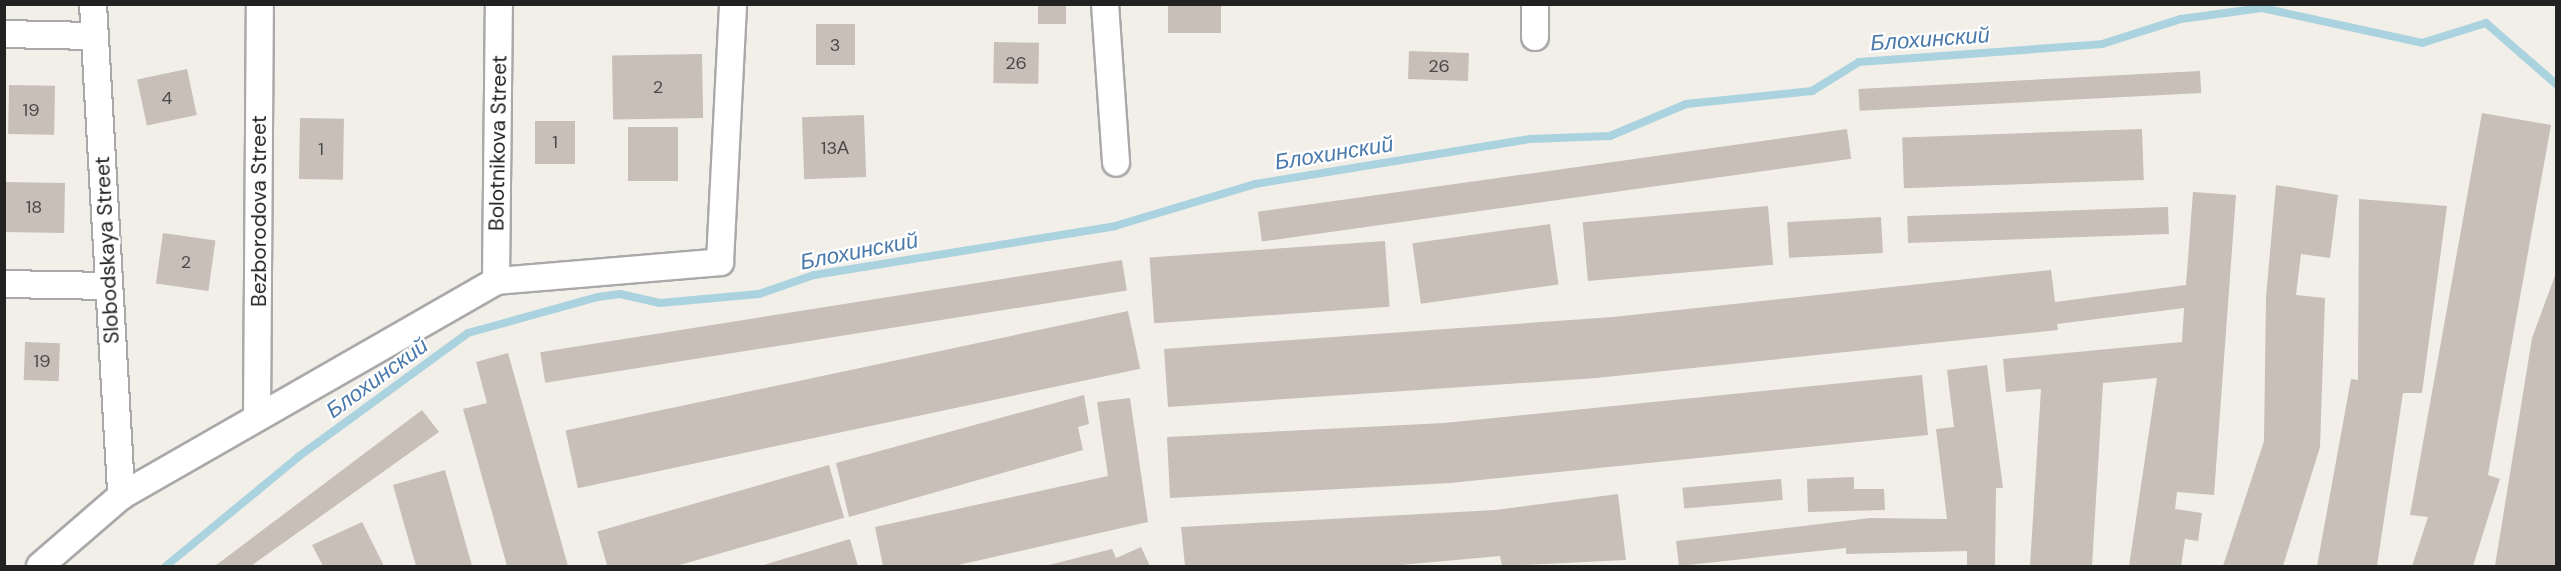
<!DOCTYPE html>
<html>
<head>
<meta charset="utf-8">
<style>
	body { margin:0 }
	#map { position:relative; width:2561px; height:571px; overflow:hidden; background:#f2efe9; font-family:"DM Sans",sans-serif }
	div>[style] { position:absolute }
	.stream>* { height:8px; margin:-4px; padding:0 4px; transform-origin:4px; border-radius:4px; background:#aad3df }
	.building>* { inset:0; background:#c7bfb8; transform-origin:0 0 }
	.roads { filter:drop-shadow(2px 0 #a9a9a9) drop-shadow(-2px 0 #a9a9a9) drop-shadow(0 2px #a9a9a9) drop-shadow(0 -2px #a9a9a9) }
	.minor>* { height:26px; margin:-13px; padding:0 13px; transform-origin:13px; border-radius:13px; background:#fff }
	span { translate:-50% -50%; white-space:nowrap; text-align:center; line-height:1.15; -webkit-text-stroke:4.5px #fff; paint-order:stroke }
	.number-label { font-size:18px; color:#4b4948 }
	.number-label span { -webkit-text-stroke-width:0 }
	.street-label { font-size:21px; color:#222 }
	.water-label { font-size:22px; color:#4a7aab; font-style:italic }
	.frame { position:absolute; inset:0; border:6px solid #222; pointer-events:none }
</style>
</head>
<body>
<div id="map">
	<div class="stream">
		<div style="left:166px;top:566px;width:171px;rotate:-39.5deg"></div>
		<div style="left:298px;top:457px;width:210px;rotate:-36.1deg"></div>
		<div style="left:468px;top:333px;width:135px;rotate:-15.5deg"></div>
		<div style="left:598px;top:297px;width:22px;rotate:-8deg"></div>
		<div style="left:620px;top:294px;width:41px;rotate:12.7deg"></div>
		<div style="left:660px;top:303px;width:99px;rotate:-5.2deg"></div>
		<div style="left:759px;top:294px;width:58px;rotate:-19.1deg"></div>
		<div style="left:814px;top:275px;width:305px;rotate:-9.2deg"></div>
		<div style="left:1115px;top:226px;width:146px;rotate:-16.7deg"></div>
		<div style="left:1255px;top:184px;width:279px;rotate:-9.3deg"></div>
		<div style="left:1530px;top:139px;width:80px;rotate:-2.1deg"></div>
		<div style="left:1610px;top:136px;width:82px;rotate:-22.8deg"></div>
		<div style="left:1686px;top:104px;width:127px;rotate:-5.9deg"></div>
		<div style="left:1812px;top:91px;width:55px;rotate:-31.7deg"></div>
		<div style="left:1859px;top:62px;width:244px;rotate:-4.2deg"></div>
		<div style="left:2102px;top:44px;width:83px;rotate:-17.6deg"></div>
		<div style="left:2181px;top:19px;width:82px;rotate:-7.7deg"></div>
		<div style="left:2262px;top:8px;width:164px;rotate:12.3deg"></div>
		<div style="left:2422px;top:43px;width:67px;rotate:-17.4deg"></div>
		<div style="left:2486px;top:23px;width:93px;rotate:41.1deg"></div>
	</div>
	<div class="building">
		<div style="left:1038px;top:4px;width:28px;height:20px"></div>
		<div style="left:1168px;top:4px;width:53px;height:29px"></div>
		<div style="left:816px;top:24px;width:39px;height:41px"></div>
		<div style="left:994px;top:42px;width:45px;height:41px;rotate:1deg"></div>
		<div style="left:1409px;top:51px;width:60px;height:28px;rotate:2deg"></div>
		<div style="left:702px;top:54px;width:64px;height:90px;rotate:89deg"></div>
		<div style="left:187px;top:69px;width:47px;height:51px;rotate:78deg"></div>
		<div style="left:2200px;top:71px;width:22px;height:342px;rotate:87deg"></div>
		<div style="left:9px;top:85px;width:46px;height:49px;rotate:1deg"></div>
		<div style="clip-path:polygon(2482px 113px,2551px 125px,2488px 475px,2500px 479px,2473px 566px,2412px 566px,2428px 517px,2410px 515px)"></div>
		<div style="left:864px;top:115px;width:62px;height:62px;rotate:88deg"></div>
		<div style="left:300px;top:118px;width:44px;height:61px;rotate:1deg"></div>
		<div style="left:535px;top:121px;width:40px;height:43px"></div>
		<div style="left:628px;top:127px;width:50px;height:54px"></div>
		<div style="left:1847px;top:129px;width:30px;height:595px;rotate:82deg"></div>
		<div style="left:2142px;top:129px;width:51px;height:240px;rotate:88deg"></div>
		<div style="left:4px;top:182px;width:61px;height:50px;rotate:1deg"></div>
		<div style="clip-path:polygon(2276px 185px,2338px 195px,2330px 258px,2301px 254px,2296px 295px,2325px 298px,2320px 447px,2283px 566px,2223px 566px,2264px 441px,2266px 297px)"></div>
		<div style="clip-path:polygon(2193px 192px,2236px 195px,2214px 495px,2177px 492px,2175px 509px,2202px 513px,2198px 541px,2185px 539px,2181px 566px,2129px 566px,2157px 378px,2103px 383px,2092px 566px,2030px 566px,2041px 389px,2006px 392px,2003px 359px,2182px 342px,2184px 308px,2057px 324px,2058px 330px,1596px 378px,1168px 407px,1164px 349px,1613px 317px,2051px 270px,2055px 302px,2186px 285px)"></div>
		<div style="clip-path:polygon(2359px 199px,2447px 206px,2422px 393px,2403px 393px,2377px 566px,2317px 566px,2351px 379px,2358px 380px)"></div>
		<div style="left:1768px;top:206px;width:59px;height:186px;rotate:85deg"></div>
		<div style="left:2168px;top:207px;width:27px;height:261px;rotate:88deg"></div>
		<div style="left:1881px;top:217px;width:36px;height:94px;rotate:87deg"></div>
		<div style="left:1550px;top:224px;width:61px;height:139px;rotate:82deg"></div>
		<div style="left:163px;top:233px;width:53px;height:51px;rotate:8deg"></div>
		<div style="left:1385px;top:241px;width:66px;height:236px;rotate:86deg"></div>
		<div style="left:1122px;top:260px;width:31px;height:589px;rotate:81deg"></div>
		<div style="clip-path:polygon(2556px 273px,2556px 566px,2495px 566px,2532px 338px)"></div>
		<div style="left:1128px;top:311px;width:59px;height:575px;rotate:78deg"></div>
		<div style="left:25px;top:342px;width:35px;height:38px;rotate:2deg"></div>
		<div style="clip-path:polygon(508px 353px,568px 566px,507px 566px,463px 409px,487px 403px,476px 362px)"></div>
		<div style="clip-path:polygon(1987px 365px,2003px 488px,1996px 488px,1995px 566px,1967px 566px,1967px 551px,1846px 554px,1846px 548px,1679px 566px,1676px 541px,1870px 518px,1947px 519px,1936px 429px,1954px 427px,1947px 370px)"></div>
		<div style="clip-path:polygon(1922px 375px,1928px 435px,1450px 483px,1170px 498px,1167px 437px,1444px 423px)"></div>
		<div style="clip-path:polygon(1084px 395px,1089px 424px,1078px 427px,1083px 450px,849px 517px,836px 463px)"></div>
		<div style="clip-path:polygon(1130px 398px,1148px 522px,954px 566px,883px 566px,875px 527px,1108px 476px,1097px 402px)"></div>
		<div style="clip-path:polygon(422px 410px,439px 432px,251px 566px,215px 566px)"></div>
		<div style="left:829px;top:465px;width:55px;height:241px;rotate:74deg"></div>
		<div style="clip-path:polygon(445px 470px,472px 566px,416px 566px,393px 485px)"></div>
		<div style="clip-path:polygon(1854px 477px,1854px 489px,1884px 489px,1885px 510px,1808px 512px,1807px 479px)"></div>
		<div style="left:1781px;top:479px;width:21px;height:99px;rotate:85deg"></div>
		<div style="clip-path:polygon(1618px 494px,1626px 560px,1502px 566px,1500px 556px,1390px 566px,1185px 566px,1181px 527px,1495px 510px)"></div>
		<div style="clip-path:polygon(362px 522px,384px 566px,323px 566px,312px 545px)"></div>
		<div style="clip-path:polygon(850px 539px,858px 566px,760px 566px)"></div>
		<div style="clip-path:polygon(1141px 547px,1150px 566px,1045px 566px,1112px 549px,1116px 558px)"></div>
	</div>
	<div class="roads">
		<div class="minor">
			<div style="left:93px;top:4px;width:493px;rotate:86.7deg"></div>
			<div style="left:1105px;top:4px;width:159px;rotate:86deg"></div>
			<div style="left:1535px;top:4px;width:33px;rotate:90deg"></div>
			<div style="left:4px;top:34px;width:91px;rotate:1.3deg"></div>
			<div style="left:496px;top:281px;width:277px;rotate:-89.4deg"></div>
			<div style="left:4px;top:284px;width:105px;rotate:1.1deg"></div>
			<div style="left:257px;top:417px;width:413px;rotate:-89.6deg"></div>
			<div style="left:40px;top:566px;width:107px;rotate:-40.8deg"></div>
			<div style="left:121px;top:496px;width:432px;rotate:-29.8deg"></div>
			<div style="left:496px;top:281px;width:225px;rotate:-4.8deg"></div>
			<div style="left:720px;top:262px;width:258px;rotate:-87.1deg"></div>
		</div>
	</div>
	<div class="number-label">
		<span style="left:835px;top:45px">3</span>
		<span style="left:1016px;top:63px">26</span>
		<span style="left:1439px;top:66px">26</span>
		<span style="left:658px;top:87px">2</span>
		<span style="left:167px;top:98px">4</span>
		<span style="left:31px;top:110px">19</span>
		<span style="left:555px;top:142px">1</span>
		<span style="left:835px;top:148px">13А</span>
		<span style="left:321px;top:149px">1</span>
		<span style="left:34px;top:207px">18</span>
		<span style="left:186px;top:262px">2</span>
		<span style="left:42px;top:361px">19</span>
	</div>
	<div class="street-label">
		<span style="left:498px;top:143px;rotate:-89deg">Bolotnikova Street</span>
		<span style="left:259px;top:211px;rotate:-90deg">Bezborodova Street</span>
		<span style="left:107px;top:250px;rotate:-93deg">Slobodskaya Street</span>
	</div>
	<div class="water-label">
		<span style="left:1930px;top:39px;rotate:-4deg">Блохинский</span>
		<span style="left:1334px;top:153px;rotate:-9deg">Блохинский</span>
		<span style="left:859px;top:251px;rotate:-11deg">Блохинский</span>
		<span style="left:377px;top:378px;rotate:-36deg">Блохинский</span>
	</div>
	<div class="frame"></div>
</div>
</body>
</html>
